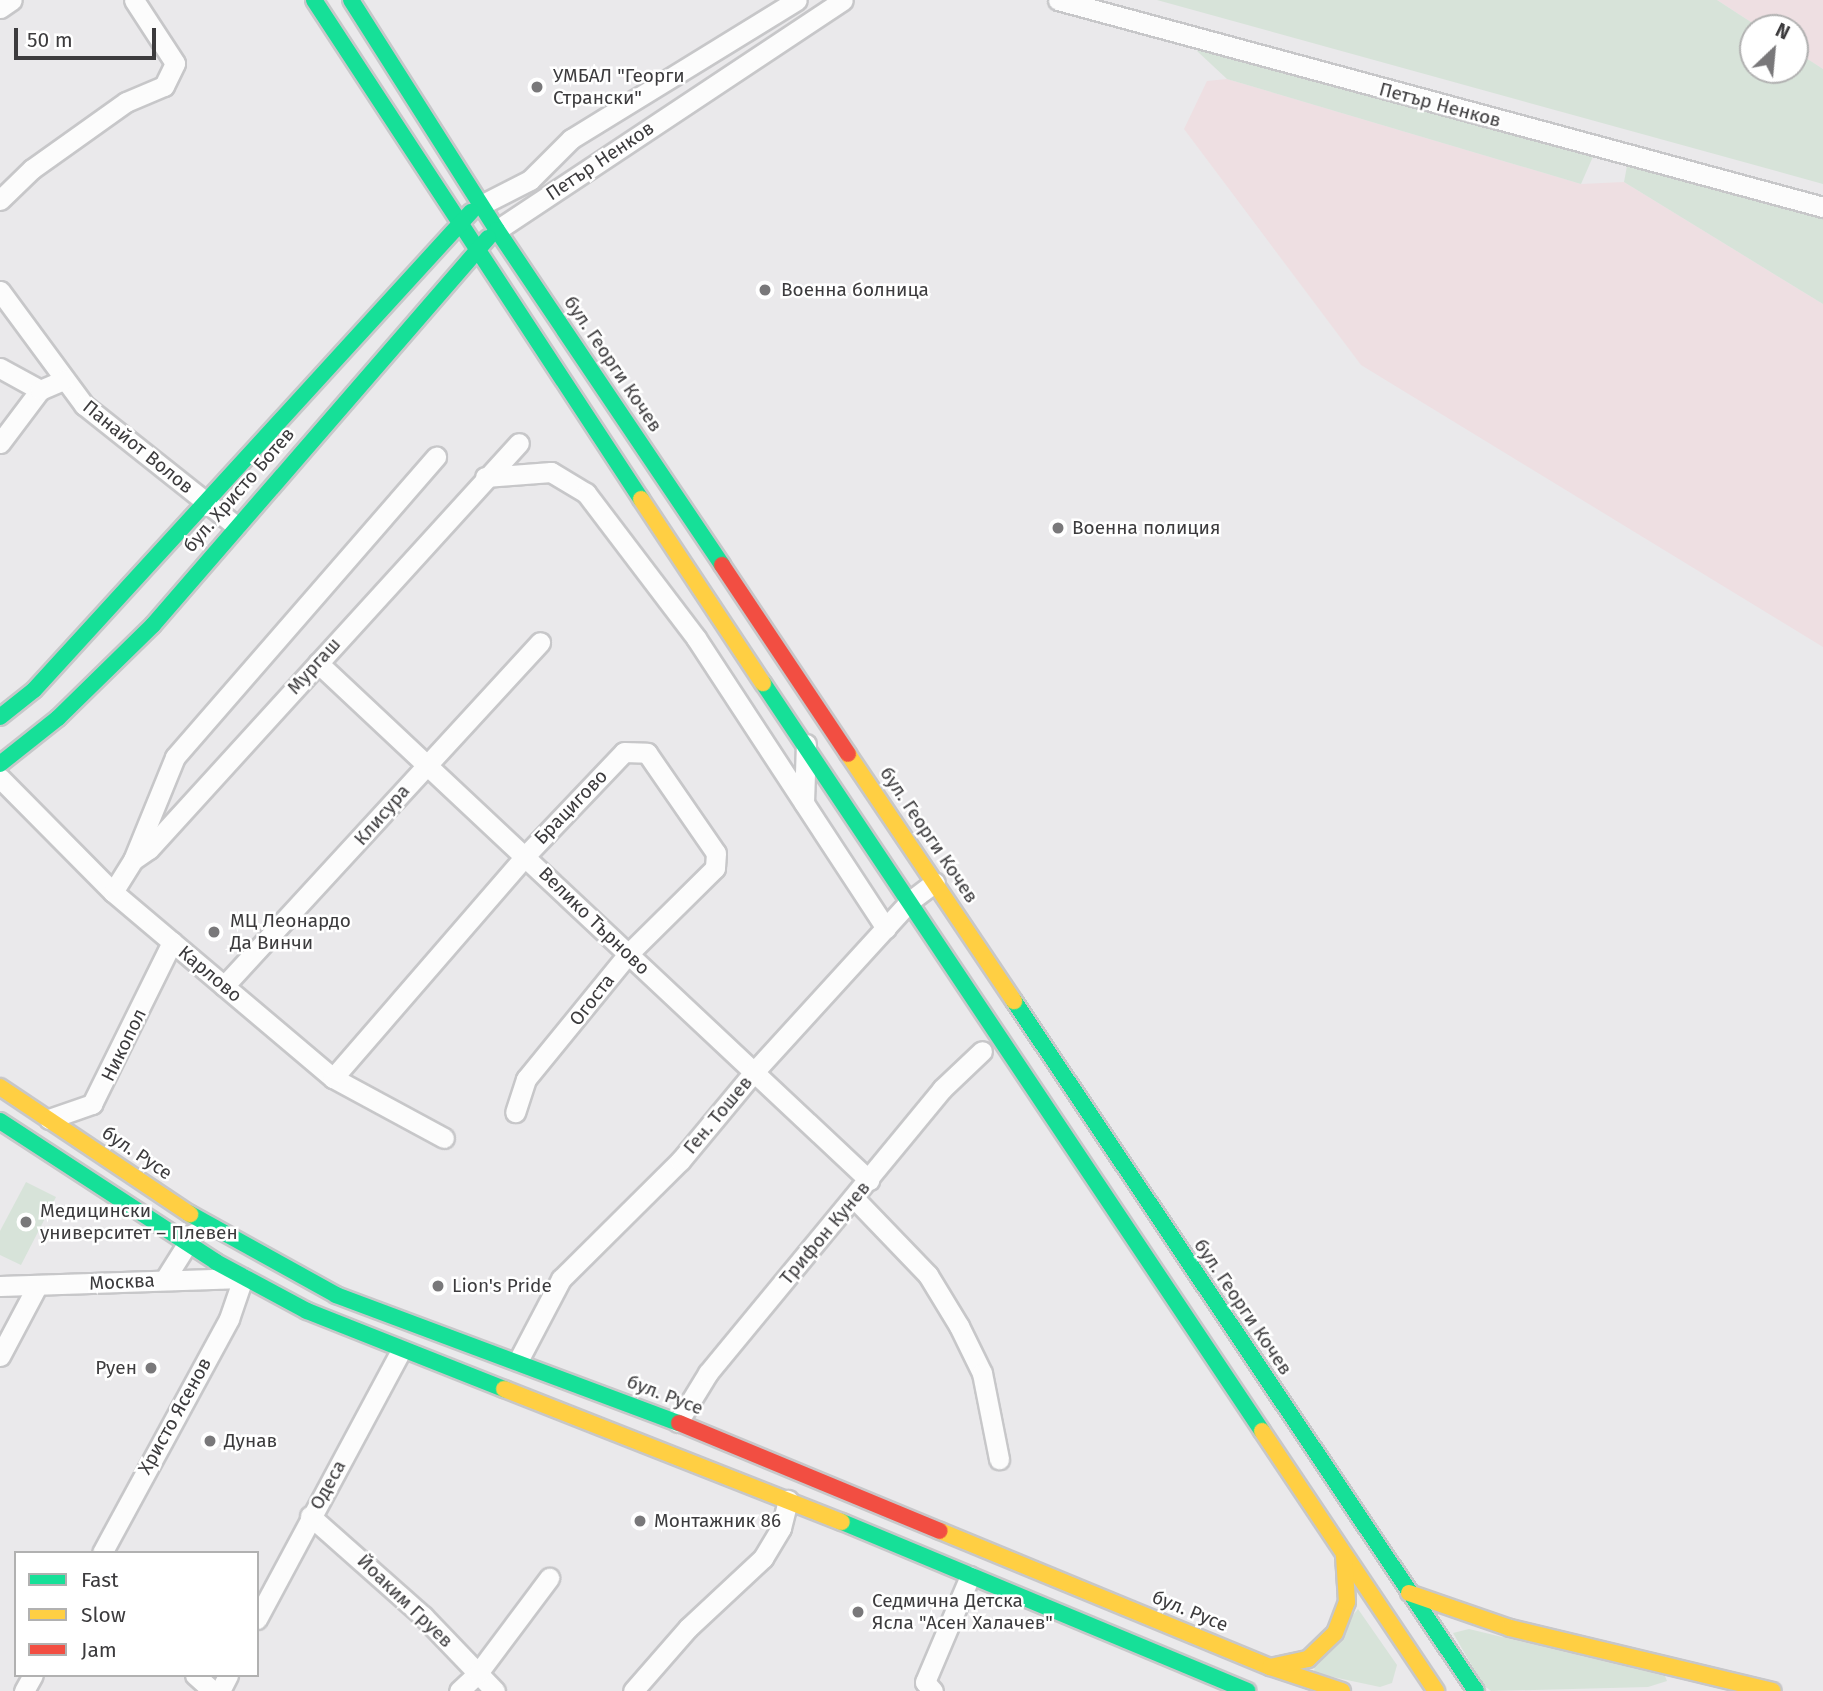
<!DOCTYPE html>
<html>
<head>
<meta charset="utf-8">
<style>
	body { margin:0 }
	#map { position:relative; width:1823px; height:1691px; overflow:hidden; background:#eae9eb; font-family:"Fira Sans",sans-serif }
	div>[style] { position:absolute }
	.industrial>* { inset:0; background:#eedfe2 }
	.green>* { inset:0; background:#d7e3d9 }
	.roads { filter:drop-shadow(2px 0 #c7c7c9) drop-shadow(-2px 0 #c7c7c9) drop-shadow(0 2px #c7c7c9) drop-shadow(0 -2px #c7c7c9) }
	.street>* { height:19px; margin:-9.5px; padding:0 9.5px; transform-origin:9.5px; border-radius:9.5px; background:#fcfcfc }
	.fast>* { height:16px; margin:-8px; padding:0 8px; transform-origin:8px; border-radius:8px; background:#16e098 }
	.slow>* { height:16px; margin:-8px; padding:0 8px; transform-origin:8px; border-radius:8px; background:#ffcf43 }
	.jam>* { height:16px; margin:-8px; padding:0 8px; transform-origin:8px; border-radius:8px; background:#f24e42 }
	.dots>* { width:19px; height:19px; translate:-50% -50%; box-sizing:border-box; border:4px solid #fff; border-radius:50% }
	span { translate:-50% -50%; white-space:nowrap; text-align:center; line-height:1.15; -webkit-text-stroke:5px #fff; paint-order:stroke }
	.poi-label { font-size:19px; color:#3c3b3d }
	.left { translate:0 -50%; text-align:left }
	.right { translate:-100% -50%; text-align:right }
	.street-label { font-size:19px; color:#3c3b3d }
	.legend { position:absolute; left:14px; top:1551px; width:245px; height:126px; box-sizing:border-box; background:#fff; border:2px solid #b1b1b1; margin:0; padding:9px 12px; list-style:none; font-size:21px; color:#3c3b3d }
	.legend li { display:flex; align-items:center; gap:14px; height:35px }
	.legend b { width:35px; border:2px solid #b1b1b1 }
	.north { position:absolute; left:1739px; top:14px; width:70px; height:70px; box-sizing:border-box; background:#fff; border:2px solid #b1b1b1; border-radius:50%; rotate:26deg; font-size:19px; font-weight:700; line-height:28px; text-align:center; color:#3c3b3d }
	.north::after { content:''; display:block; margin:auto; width:24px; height:32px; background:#79787a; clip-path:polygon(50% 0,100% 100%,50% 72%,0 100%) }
	.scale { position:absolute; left:14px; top:28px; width:142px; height:32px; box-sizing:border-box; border:4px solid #3c3b3d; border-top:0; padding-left:9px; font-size:21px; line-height:24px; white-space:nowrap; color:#3c3b3d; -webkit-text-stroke:5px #fff; paint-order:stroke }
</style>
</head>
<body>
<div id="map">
	<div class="industrial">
		<div style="clip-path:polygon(1717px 0,1823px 0,1823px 69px,1795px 51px,1795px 28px,1760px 28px)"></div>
		<div style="clip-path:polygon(1227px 79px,1581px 184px,1624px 182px,1823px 304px,1823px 647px,1361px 365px,1184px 129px,1207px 81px)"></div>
	</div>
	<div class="green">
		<div style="clip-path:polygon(1157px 0,1717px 0,1760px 28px,1753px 28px,1753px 70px,1795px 70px,1795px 51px,1823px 69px,1823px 184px)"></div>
		<div style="clip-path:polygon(1204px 38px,1595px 152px,1581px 184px,1227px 79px,1197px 51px)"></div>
		<div style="clip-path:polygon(1630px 150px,1823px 202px,1823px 304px,1624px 182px)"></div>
		<div style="clip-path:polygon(26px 1182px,56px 1197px,21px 1265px,0 1255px,0 1231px)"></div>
		<div style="clip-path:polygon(1358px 1609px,1397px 1665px,1392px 1683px,1380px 1687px,1314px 1673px,1315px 1662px)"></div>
		<div style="clip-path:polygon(1469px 1629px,1665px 1676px,1667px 1681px,1648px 1687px,1491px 1691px,1483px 1685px,1453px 1633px)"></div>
	</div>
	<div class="roads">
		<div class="street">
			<div style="left:1058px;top:0;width:793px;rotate:15.14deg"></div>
			<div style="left:0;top:8px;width:14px;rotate:-34deg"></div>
			<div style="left:0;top:200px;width:45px;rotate:-44.1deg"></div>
			<div style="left:32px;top:169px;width:115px;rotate:-35.5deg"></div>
			<div style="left:126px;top:102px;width:41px;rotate:-22.8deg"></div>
			<div style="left:164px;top:86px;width:25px;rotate:-64deg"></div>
			<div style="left:175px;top:63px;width:75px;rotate:-123.1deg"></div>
			<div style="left:481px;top:205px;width:55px;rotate:-27deg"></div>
			<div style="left:530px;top:180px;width:58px;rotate:-45deg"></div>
			<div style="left:571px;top:139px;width:265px;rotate:-31.6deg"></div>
			<div style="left:497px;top:230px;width:415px;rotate:-33.6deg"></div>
			<div style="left:0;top:291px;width:142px;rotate:53.6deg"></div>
			<div style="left:84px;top:405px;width:194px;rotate:38.5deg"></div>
			<div style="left:0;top:368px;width:46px;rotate:28.8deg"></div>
			<div style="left:0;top:443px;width:66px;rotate:-53deg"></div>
			<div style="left:40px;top:390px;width:26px;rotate:-23deg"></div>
			<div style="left:485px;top:477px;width:66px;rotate:-4.3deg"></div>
			<div style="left:551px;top:472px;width:41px;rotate:31deg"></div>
			<div style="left:586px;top:493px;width:182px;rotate:52.8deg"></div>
			<div style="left:696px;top:638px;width:347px;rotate:56.8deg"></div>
			<div style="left:318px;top:663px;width:756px;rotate:43.18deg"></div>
			<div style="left:0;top:778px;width:161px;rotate:45.3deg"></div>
			<div style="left:113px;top:892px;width:288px;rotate:40.2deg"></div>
			<div style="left:333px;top:1078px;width:126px;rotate:28.4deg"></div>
			<div style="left:804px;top:803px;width:59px;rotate:-88.1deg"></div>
			<div style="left:133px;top:860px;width:111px;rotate:-67.8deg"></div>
			<div style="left:175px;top:757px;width:398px;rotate:-49deg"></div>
			<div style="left:113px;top:892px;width:38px;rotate:-58deg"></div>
			<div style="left:133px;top:860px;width:19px;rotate:-35deg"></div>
			<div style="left:149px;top:849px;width:549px;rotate:-47.66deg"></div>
			<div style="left:224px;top:986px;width:467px;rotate:-47.4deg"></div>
			<div style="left:333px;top:1078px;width:295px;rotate:-49.1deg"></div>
			<div style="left:526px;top:855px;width:142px;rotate:-46.4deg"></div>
			<div style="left:624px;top:752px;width:23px;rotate:2deg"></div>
			<div style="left:647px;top:753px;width:121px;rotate:55.4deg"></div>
			<div style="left:716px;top:853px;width:15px;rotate:94deg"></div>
			<div style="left:715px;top:868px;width:122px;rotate:135.3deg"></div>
			<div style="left:628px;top:954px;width:161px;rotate:129.2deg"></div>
			<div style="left:526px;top:1079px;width:35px;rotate:108deg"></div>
			<div style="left:49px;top:1119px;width:46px;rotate:-19.2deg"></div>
			<div style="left:92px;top:1104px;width:181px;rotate:-63.7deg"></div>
			<div style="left:854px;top:1198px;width:107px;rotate:46.1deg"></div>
			<div style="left:928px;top:1275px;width:60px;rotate:58.7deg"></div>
			<div style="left:959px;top:1326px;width:52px;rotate:63.9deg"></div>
			<div style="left:982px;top:1373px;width:88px;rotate:78.8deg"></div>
			<div style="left:165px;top:1279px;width:54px;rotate:-57.8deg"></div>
			<div style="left:0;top:1286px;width:243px;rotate:-1.9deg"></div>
			<div style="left:243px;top:1278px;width:43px;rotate:108.9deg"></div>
			<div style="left:229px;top:1319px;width:266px;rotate:118.5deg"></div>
			<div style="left:0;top:1356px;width:79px;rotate:-62.1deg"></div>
			<div style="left:518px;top:1361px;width:93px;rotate:-62.3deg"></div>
			<div style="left:561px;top:1279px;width:168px;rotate:-44.8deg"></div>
			<div style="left:680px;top:1161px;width:114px;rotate:-50.3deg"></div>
			<div style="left:753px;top:1073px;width:233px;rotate:-47.6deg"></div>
			<div style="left:910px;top:901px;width:31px;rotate:-37deg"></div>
			<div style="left:678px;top:1422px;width:57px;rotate:-58.5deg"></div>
			<div style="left:708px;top:1373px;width:368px;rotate:-50.5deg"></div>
			<div style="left:942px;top:1089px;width:55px;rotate:-43.5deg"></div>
			<div style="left:310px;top:1516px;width:151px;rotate:41.5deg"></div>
			<div style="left:423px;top:1616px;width:104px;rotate:46.2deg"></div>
			<div style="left:257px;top:1619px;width:304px;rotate:-61.8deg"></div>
			<div style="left:195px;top:1675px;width:24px;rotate:42deg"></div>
			<div style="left:24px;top:1691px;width:18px;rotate:-61deg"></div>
			<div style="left:220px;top:1691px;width:18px;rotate:-63deg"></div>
			<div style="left:459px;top:1691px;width:26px;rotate:-43deg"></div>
			<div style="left:478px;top:1673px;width:119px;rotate:-53.2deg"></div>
			<div style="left:633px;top:1691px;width:84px;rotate:-48.9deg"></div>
			<div style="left:688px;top:1628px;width:103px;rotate:-43deg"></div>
			<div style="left:763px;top:1558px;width:35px;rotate:-59deg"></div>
			<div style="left:781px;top:1528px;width:29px;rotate:-76deg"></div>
			<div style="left:933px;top:1691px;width:12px;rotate:-132deg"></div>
			<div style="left:925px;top:1682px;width:115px;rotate:-67deg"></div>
		</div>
		<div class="fast">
			<div style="left:314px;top:0;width:597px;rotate:56.76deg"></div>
			<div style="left:351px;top:0;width:272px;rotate:57.6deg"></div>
			<div style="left:497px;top:230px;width:404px;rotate:56.1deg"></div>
			<div style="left:763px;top:683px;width:899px;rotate:56.29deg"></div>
			<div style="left:0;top:717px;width:43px;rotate:-38.5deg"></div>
			<div style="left:34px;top:690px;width:648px;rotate:-47.57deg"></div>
			<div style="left:0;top:764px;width:74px;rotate:-38.4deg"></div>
			<div style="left:58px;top:718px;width:133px;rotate:-44.4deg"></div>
			<div style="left:153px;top:625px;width:512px;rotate:-49.12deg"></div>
			<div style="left:1014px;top:1001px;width:830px;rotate:56.2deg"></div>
			<div style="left:0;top:1121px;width:258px;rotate:33.1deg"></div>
			<div style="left:216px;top:1262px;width:103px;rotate:28.3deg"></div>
			<div style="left:307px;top:1311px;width:212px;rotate:21.6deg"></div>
			<div style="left:190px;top:1214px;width:167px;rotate:29deg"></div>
			<div style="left:336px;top:1295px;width:366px;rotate:20.5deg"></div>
			<div style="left:842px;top:1522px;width:439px;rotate:22.6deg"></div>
		</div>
		<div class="slow">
			<div style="left:641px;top:499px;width:221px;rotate:56.5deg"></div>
			<div style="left:848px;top:754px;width:298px;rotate:56.1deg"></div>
			<div style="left:0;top:1087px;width:229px;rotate:33.8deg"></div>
			<div style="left:504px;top:1389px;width:363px;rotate:21.5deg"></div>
			<div style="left:1262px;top:1431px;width:313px;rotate:56.2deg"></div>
			<div style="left:940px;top:1531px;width:357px;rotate:22.4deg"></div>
			<div style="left:1270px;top:1667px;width:76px;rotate:18.4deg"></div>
			<div style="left:1409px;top:1593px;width:107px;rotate:19.1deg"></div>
			<div style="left:1510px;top:1628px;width:270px;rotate:13.5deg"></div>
			<div style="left:1270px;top:1667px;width:39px;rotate:-12deg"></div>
			<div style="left:1308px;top:1659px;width:37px;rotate:-44deg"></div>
			<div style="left:1335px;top:1633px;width:33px;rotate:-69deg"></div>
			<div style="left:1347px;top:1602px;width:46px;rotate:-93.7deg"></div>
		</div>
		<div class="jam">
			<div style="left:722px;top:565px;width:227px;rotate:56.3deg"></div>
			<div style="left:679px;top:1423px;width:282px;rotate:22.5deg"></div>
		</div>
	</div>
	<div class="dots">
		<div style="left:537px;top:87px;background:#79787a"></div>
		<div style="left:765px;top:290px;background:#79787a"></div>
		<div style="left:1058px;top:528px;background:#79787a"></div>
		<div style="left:214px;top:932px;background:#79787a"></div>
		<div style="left:26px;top:1222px;background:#79787a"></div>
		<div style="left:438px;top:1286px;background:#79787a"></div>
		<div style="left:151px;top:1368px;background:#79787a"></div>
		<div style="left:210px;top:1441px;background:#79787a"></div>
		<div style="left:640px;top:1521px;background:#79787a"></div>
		<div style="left:858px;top:1612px;background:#79787a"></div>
	</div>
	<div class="poi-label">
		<span class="left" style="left:553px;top:87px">УМБАЛ "Георги<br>Странски"</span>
		<span class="left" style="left:781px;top:290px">Военна болница</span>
		<span class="left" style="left:1072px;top:528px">Военна полиция</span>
		<span class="left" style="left:230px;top:932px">МЦ Леонардо<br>Да Винчи</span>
		<span class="left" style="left:40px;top:1222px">Медицински<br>университет – Плевен</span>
		<span class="left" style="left:452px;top:1286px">Lion's Pride</span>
		<span class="right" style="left:137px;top:1368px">Руен</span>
		<span class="left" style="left:224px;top:1441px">Дунав</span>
		<span class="left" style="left:654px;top:1521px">Монтажник 86</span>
		<span class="left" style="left:872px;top:1612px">Седмична Детска<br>Ясла "Асен Халачев"</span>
	</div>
	<div class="street-label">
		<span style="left:1440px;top:105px;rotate:15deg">Петър Ненков</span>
		<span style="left:600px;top:161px;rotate:-34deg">Петър Ненков</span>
		<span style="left:613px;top:364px;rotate:56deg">бул. Георги Кочев</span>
		<span style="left:138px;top:447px;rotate:39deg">Панайот Волов</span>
		<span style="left:239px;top:490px;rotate:-49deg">бул. Христо Ботев</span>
		<span style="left:314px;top:666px;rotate:-48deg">Мургаш</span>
		<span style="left:571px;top:807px;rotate:-46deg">Брацигово</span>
		<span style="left:382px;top:815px;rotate:-49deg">Клисура</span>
		<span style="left:929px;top:835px;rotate:56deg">бул. Георги Кочев</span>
		<span style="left:594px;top:921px;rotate:44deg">Велико Търново</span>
		<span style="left:210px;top:974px;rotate:40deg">Карлово</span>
		<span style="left:592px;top:1000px;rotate:-52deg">Огоста</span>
		<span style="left:124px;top:1045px;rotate:-64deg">Никопол</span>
		<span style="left:718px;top:1115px;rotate:-50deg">Ген. Тошев</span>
		<span style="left:137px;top:1153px;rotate:34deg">бул. Русе</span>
		<span style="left:825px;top:1233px;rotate:-50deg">Трифон Кунев</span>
		<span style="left:122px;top:1282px;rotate:-3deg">Москва</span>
		<span style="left:1243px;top:1307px;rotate:56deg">бул. Георги Кочев</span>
		<span style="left:665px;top:1395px;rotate:21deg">бул. Русе</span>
		<span style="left:175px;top:1416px;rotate:-61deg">Христо Ясенов</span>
		<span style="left:328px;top:1485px;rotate:-61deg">Одеса</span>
		<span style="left:405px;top:1601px;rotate:44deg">Йоаким Груев</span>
		<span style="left:1190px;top:1611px;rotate:22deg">бул. Русе</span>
	</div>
	<ul class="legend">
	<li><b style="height:9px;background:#16e098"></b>Fast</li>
	<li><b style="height:9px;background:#ffcf43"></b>Slow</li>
	<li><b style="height:9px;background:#f24e42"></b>Jam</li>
	</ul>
	<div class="north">N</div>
	<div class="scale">50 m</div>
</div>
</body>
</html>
